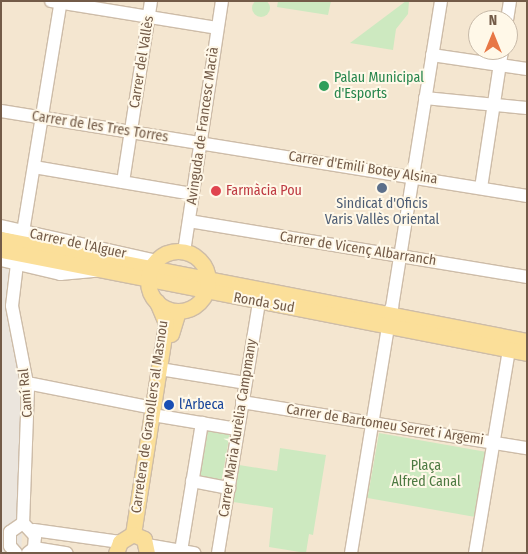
<!DOCTYPE html>
<html>
<head>
<meta charset="utf-8">
<style>
	body { margin:0 }
	#map { position:relative; width:528px; height:554px; overflow:hidden; background:#fcf4e1; font-family:"Fira Sans Condensed",sans-serif }
	div>[style] { position:absolute }
	.residential>* { inset:0; background:#f4e6d0 }
	.industrial>* { inset:0; background:#ebe5dd }
	.green>* { inset:0; background:#cde9c0; transform-origin:0 0 }
	.round { border-radius:50% }
	.roads { filter:drop-shadow(1px 0 #cdbca8) drop-shadow(-1px 0 #cdbca8) drop-shadow(0 1px #cdbca8) drop-shadow(0 -1px #cdbca8) }
	.minor>* { height:12px; margin:-6px; padding:0 6px; transform-origin:6px; border-radius:6px; background:#fff }
	.major>* { height:15px; margin:-7.5px; padding:0 7.5px; transform-origin:7.5px; border-radius:7.5px; background:#fbdf99 }
	.major>.ring { margin:-7.5px; padding:0; box-sizing:content-box; background:none; border:15px solid #fbdf99; border-radius:50% }
	.dots>* { width:14px; height:14px; translate:-50% -50%; box-sizing:border-box; border:2px solid #fff8e8; border-radius:50% }
	span { translate:-50% -50%; white-space:nowrap; text-align:center; line-height:1.15; -webkit-text-stroke:4px #fff8e8; paint-order:stroke }
	.street-label { font-size:14px; color:#735b48 }
	.leisure-label { font-size:14px; color:#27864d }
	.left { translate:0 -50%; text-align:left }
	.health-label { font-size:14px; color:#be3a42 }
	.service-label { font-size:14px; color:#4e5e75 }
	.transit-label { font-size:14px; color:#164399 }
	.park-label { font-size:14px; color:#4c7941 }
	.frame { position:absolute; inset:0; border:2px solid #735b48; pointer-events:none }
	.north { position:absolute; left:468px; top:10px; width:50px; height:50px; box-sizing:border-box; background:#fff8e8; border:1px solid #c7b9a8; border-radius:50%; rotate:0deg; font-size:14px; font-weight:700; line-height:20px; text-align:center; color:#735b48 }
	.north::after { content:''; display:block; margin:auto; width:18px; height:22px; background:#e77746; clip-path:polygon(50% 0,100% 100%,50% 72%,0 100%) }
</style>
</head>
<body>
<div id="map">
	<div class="residential">
		<div style="clip-path:polygon(evenodd,1px 1px,527px 1px,527px 553px,21px 553px,1px 244px,1px 1px,478px 20px,508px 20px,508px 50px,478px 50px,478px 20px)"></div>
	</div>
	<div class="industrial">
		<div style="clip-path:polygon(1px 244px,19px 250px,14px 292px,32px 389px,21px 553px,1px 553px)"></div>
	</div>
	<div class="green">
		<div class="round" style="left:252px;top:-1px;width:18px;height:18px"></div>
		<div style="clip-path:polygon(278px 1px,331px 1px,328px 15px,277px 7px)"></div>
		<div style="clip-path:polygon(406px 1px,409px 1px,408px 14px,396px 29px,393px 50px,350px 43px)"></div>
		<div style="left:208px;top:431px;width:22px;height:46px;rotate:10deg"></div>
		<div style="left:379px;top:433px;width:108px;height:66px;rotate:10deg"></div>
		<div style="clip-path:polygon(280px 448px,326px 455px,313px 535px,309px 534px,306px 553px,269px 547px,273px 508px,227px 501px,233px 464px,277px 471px)"></div>
	</div>
	<div class="roads">
		<div class="minor">
			<div style="left:51px;top:1px;width:168px;rotate:9.2deg"></div>
			<div style="left:507px;top:20px;width:19px;rotate:-81deg"></div>
			<div style="left:432px;top:55px;width:96px;rotate:8.4deg"></div>
			<div style="left:425px;top:98px;width:102px;rotate:5.6deg"></div>
			<div style="left:1px;top:111px;width:533px;rotate:9.18deg"></div>
			<div style="left:34px;top:167px;width:160px;rotate:9.7deg"></div>
			<div style="left:123px;top:182px;width:183px;rotate:-81.2deg"></div>
			<div style="left:481px;top:188px;width:140px;rotate:-81.3deg"></div>
			<div style="left:189px;top:221px;width:343px;rotate:9.4deg"></div>
			<div style="left:1px;top:226px;width:159px;rotate:12.7deg"></div>
			<div style="left:23px;top:232px;width:234px;rotate:-80.7deg"></div>
			<div style="left:184px;top:252px;width:254px;rotate:-81.4deg"></div>
			<div style="left:1px;top:260px;width:61px;rotate:13.3deg"></div>
			<div style="left:60px;top:274px;width:36px;rotate:-5deg"></div>
			<div style="left:17px;top:264px;width:42px;rotate:96.8deg"></div>
			<div style="left:12px;top:306px;width:84px;rotate:79deg"></div>
			<div style="left:28px;top:388px;width:135px;rotate:92.1deg"></div>
			<div style="left:387px;top:314px;width:9px;rotate:-54deg"></div>
			<div style="left:392px;top:307px;width:310px;rotate:-80.9deg"></div>
			<div style="left:166px;top:370px;width:80px;rotate:9.3deg"></div>
			<div style="left:27px;top:383px;width:128px;rotate:11.2deg"></div>
			<div style="left:242px;top:402px;width:289px;rotate:9.2deg"></div>
			<div style="left:159px;top:416px;width:79px;rotate:9.5deg"></div>
			<div style="left:192px;top:481px;width:38px;rotate:11deg"></div>
			<div style="left:34px;top:530px;width:87px;rotate:7.9deg"></div>
			<div style="left:147px;top:545px;width:48px;rotate:9.7deg"></div>
			<div style="left:34px;top:548px;width:33px;rotate:9deg"></div>
			<div style="left:181px;top:551px;width:130px;rotate:-80.7deg"></div>
			<div style="left:16px;top:553px;width:9px;rotate:-131deg"></div>
			<div style="left:10px;top:546px;width:14px;rotate:-90deg"></div>
			<div style="left:10px;top:532px;width:16px;rotate:-35deg"></div>
			<div style="left:23px;top:523px;width:18px;rotate:47deg"></div>
			<div style="left:35px;top:536px;width:12px;rotate:95deg"></div>
			<div style="left:34px;top:548px;width:8px;rotate:140deg"></div>
			<div style="left:218px;top:553px;width:254px;rotate:-80.7deg"></div>
			<div style="left:351px;top:553px;width:229px;rotate:-80.7deg"></div>
			<div style="left:475px;top:553px;width:206px;rotate:-80.5deg"></div>
		</div>
		<div class="major">
			<div style="left:1px;top:239px;width:536px;rotate:10.97deg"></div>
			<div style="left:1px;top:250px;width:536px;rotate:11.08deg"></div>
			<div class="ring" style="left:148px;top:251px;width:45px;height:45px"></div>
			<div style="left:171px;top:334px;width:24px;rotate:-73deg"></div>
			<div style="left:133px;top:534px;width:214px;rotate:-81.1deg"></div>
			<div style="left:166px;top:323px;width:23px;rotate:-113deg"></div>
			<div style="left:116px;top:553px;width:12px;rotate:-70deg"></div>
			<div style="left:120px;top:542px;width:15px;rotate:-32deg"></div>
			<div style="left:133px;top:534px;width:12px;rotate:24deg"></div>
			<div style="left:144px;top:539px;width:14px;rotate:78deg"></div>
		</div>
	</div>
	<div class="dots">
		<div style="left:324px;top:86px;background:#2e9e5b"></div>
		<div style="left:382px;top:188px;background:#5c6f8a"></div>
		<div style="left:216px;top:191px;background:#e0444e"></div>
		<div style="left:169px;top:405px;background:#1a4fb4"></div>
	</div>
	<div class="street-label">
		<span style="left:142px;top:62px;rotate:-81deg">Carrer del Vallès</span>
		<span style="left:203px;top:126px;rotate:-82deg">Avinguda de Francesc Macià</span>
		<span style="left:100px;top:127px;rotate:9deg">Carrer de les Tres Torres</span>
		<span style="left:363px;top:168px;rotate:9deg">Carrer d'Emili Botey Alsina</span>
		<span style="left:78px;top:244px;rotate:12deg">Carrer de l'Alguer</span>
		<span style="left:358px;top:249px;rotate:9deg">Carrer de Vicenç Albarranch</span>
		<span style="left:264px;top:303px;rotate:10deg">Ronda Sud</span>
		<span style="left:26px;top:393px;rotate:-95deg">Camí Ral</span>
		<span style="left:150px;top:417px;rotate:-82deg">Carretera de Granollers al Masnou</span>
		<span style="left:385px;top:425px;rotate:9deg">Carrer de Bartomeu Serret i Argemi</span>
		<span style="left:238px;top:428px;rotate:-81deg">Carrer Maria Aurèlia Campmany</span>
	</div>
	<div class="leisure-label">
		<span class="left" style="left:334px;top:86px">Palau Municipal<br>d'Esports</span>
	</div>
	<div class="health-label">
		<span class="left" style="left:226px;top:191px">Farmàcia Pou</span>
	</div>
	<div class="service-label">
		<span style="left:382px;top:212px">Sindicat d'Oficis<br>Varis Vallès Oriental</span>
	</div>
	<div class="transit-label">
		<span class="left" style="left:179px;top:405px">l'Arbeca</span>
	</div>
	<div class="park-label">
		<span style="left:426px;top:474px">Plaça<br>Alfred Canal</span>
	</div>
	<div class="frame"></div>
	<div class="north">N</div>
</div>
</body>
</html>
